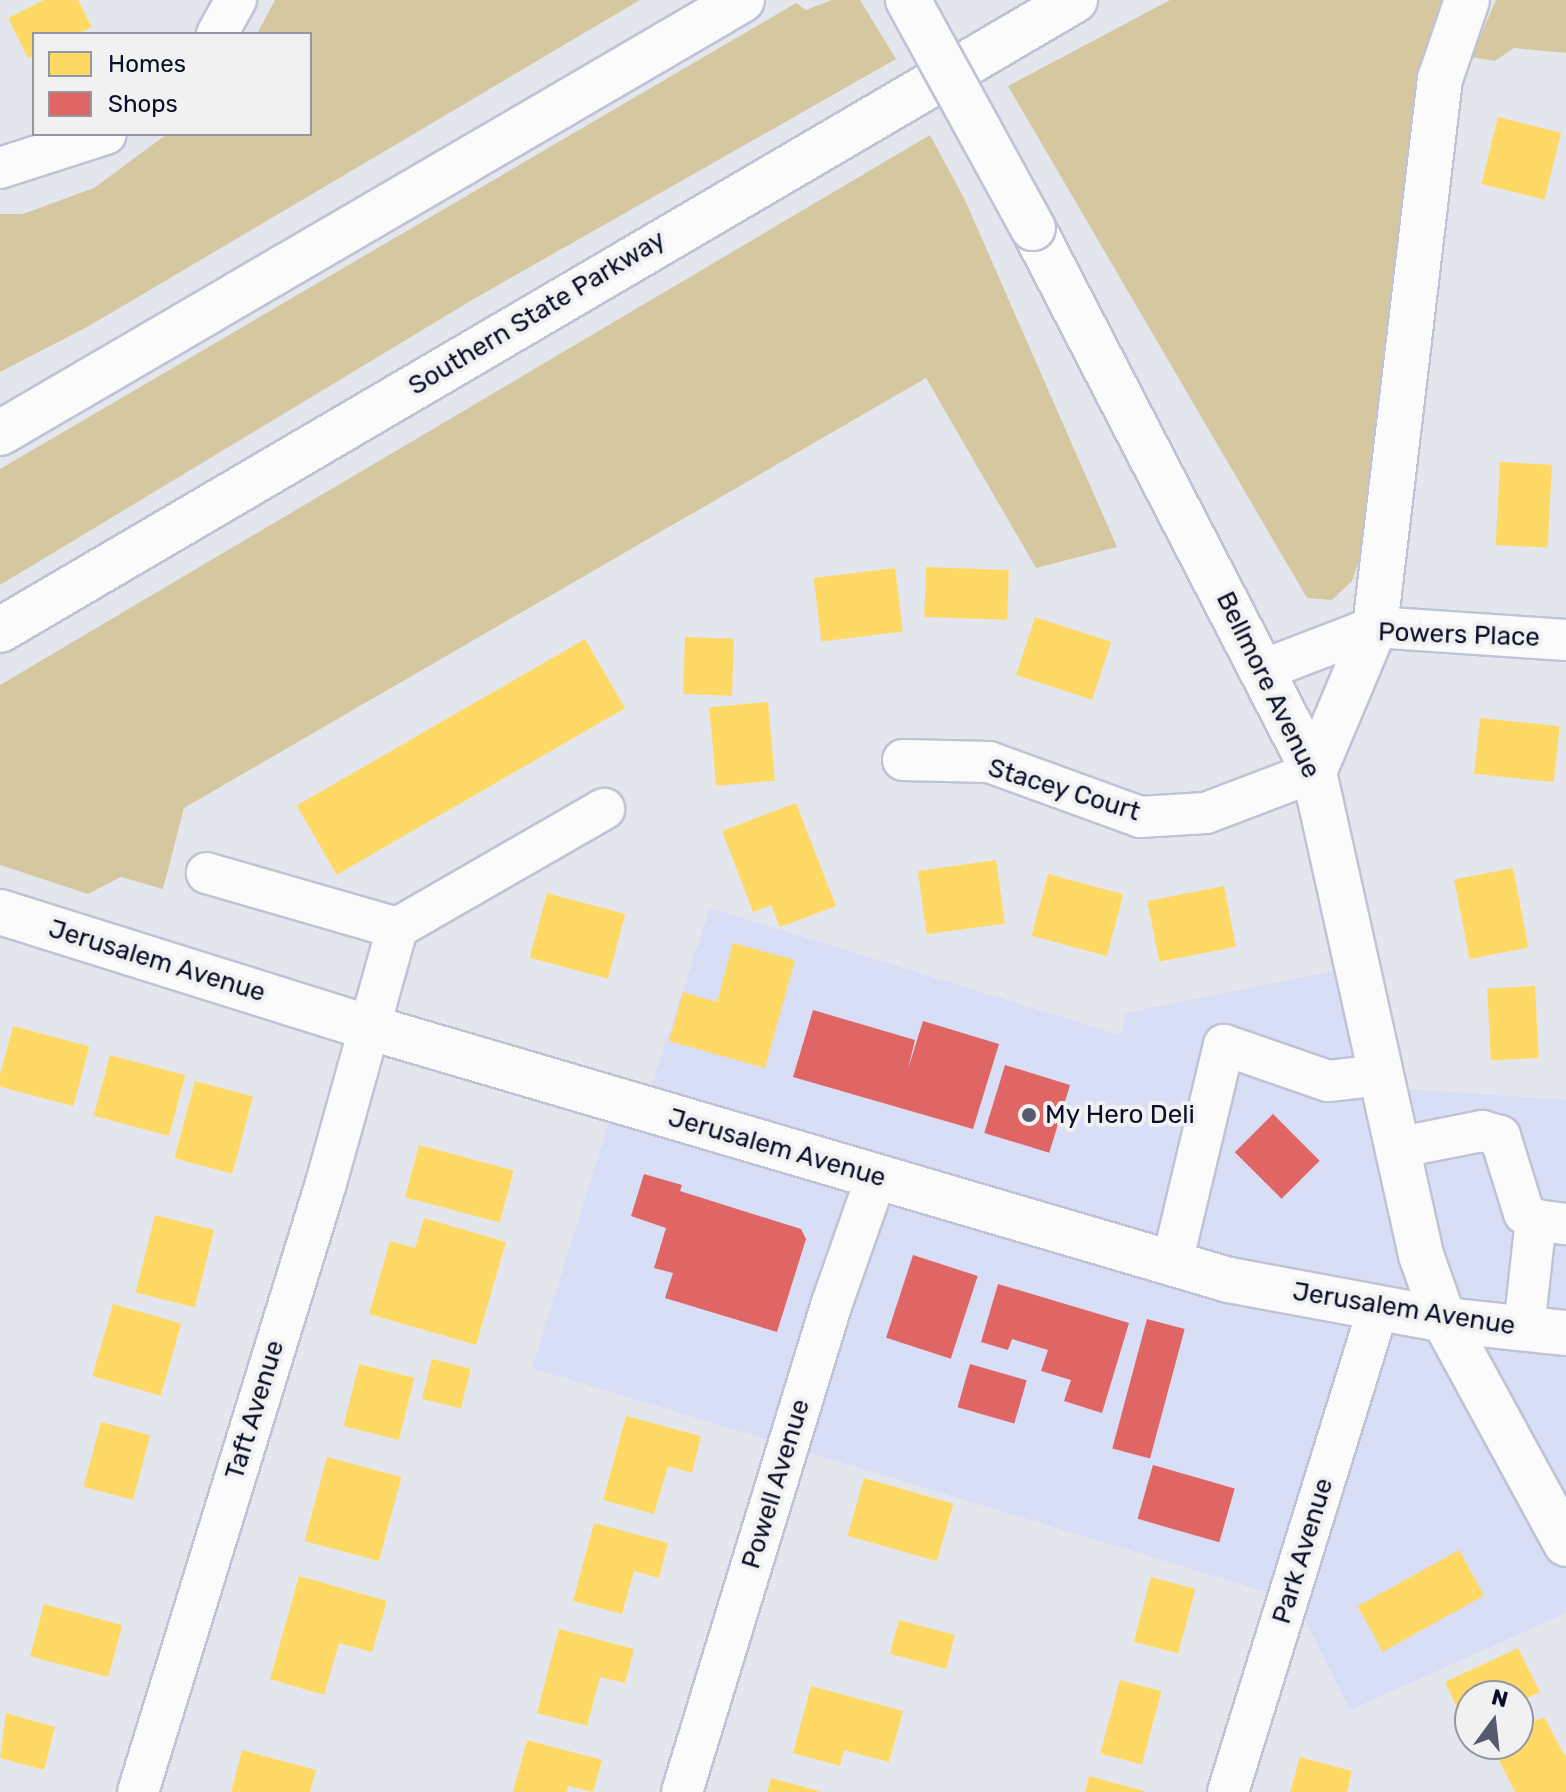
<!DOCTYPE html>
<html>
<head>
<meta charset="utf-8">
<style>
	body { margin:0 }
	#map { position:relative; width:1566px; height:1792px; overflow:hidden; background:#e4e6ee; font-family:Rubik,sans-serif }
	div>[style] { position:absolute }
	.built>* { inset:0; background:#d8def5 }
	.green>* { inset:0; background:#d5c8a1 }
	.homes>* { inset:0; background:#ffd966; transform-origin:0 0 }
	.shops>* { inset:0; background:#e06666; transform-origin:0 0 }
	.roads { filter:drop-shadow(2px 0 #bfc3d4) drop-shadow(-2px 0 #bfc3d4) drop-shadow(0 2px #bfc3d4) drop-shadow(0 -2px #bfc3d4) }
	.minor>* { height:40px; margin:-20px; padding:0 20px; transform-origin:20px; border-radius:20px; background:#fbfbfc }
	.major>* { height:44px; margin:-22px; padding:0 22px; transform-origin:22px; border-radius:22px; background:#fbfbfc }
	.highway>* { height:44px; margin:-22px; padding:0 22px; transform-origin:22px; border-radius:22px; background:#fbfbfc }
	.bridges { filter:drop-shadow(2px 0 #bfc3d4) drop-shadow(-2px 0 #bfc3d4) drop-shadow(0 2px #bfc3d4) drop-shadow(0 -2px #bfc3d4) }
	.major-bridge>* { height:44px; margin:-22px; padding:0 22px; transform-origin:22px; border-radius:22px; background:#fbfbfc }
	.dots>* { width:22px; height:22px; translate:-50% -50%; box-sizing:border-box; border:4px solid #f1f1f1; border-radius:50% }
	span { translate:-50% -50%; white-space:nowrap; text-align:center; line-height:1.15; -webkit-text-stroke:8px #f1f1f1; paint-order:stroke }
	.street-label { font-size:26px; color:#0a0f29 }
	.poi-label { font-size:26px; color:#0a0f29 }
	.left { translate:0 -50%; text-align:left }
	.legend { position:absolute; left:32px; top:32px; width:280px; height:104px; box-sizing:border-box; background:#f1f1f1; border:2px solid #9597a1; margin:0; padding:10px 14px; list-style:none; font-size:24px; color:#0a0f29 }
	.legend li { display:flex; align-items:center; gap:16px; height:40px }
	.legend b { width:40px; border:2px solid #9597a1 }
	.north { position:absolute; left:1454px; top:1680px; width:80px; height:80px; box-sizing:border-box; background:#f1f1f1; border:2px solid #9597a1; border-radius:50%; rotate:15deg; font-size:22px; font-weight:700; line-height:32px; text-align:center; color:#0a0f29 }
	.north::after { content:''; display:block; margin:auto; width:28px; height:36px; background:#565a6e; clip-path:polygon(50% 0,100% 100%,50% 72%,0 100%) }
</style>
</head>
<body>
<div id="map">
	<div class="built">
		<div style="clip-path:polygon(710px 908px,1120px 1035px,1126px 1013px,1367px 964px,1394px 1088px,1566px 1100px,1566px 1613px,1350px 1710px,1296px 1601px,532px 1368px,614px 1106px,642px 1113px)"></div>
	</div>
	<div class="green">
		<div style="clip-path:polygon(275px 0,640px 0,89px 326px,0 372px,0 214px,23px 214px,94px 188px,167px 134px,310px 134px,310px 34px,257px 34px)"></div>
		<div style="clip-path:polygon(832px 0,860px 0,896px 59px,472px 300px,0 585px,0 469px,796px 3px,806px 10px)"></div>
		<div style="clip-path:polygon(1170px 0,1448px 0,1433px 25px,1411px 146px,1364px 547px,1352px 581px,1332px 600px,1307px 598px,1008px 86px)"></div>
		<div style="clip-path:polygon(1496px 0,1566px 0,1566px 53px,1514px 48px,1495px 61px,1471px 57px)"></div>
		<div style="clip-path:polygon(930px 135px,965px 200px,1117px 547px,1036px 568px,926px 378px,184px 808px,163px 889px,121px 877px,88px 894px,0 865px,0 685px)"></div>
	</div>
	<div class="homes">
		<div style="clip-path:polygon(44px 0,78px 0,92px 27px,77px 34px,34px 34px,34px 56px,28px 58px,8px 18px)"></div>
		<div style="left:1498px;top:117px;width:65px;height:69px;rotate:14deg"></div>
		<div style="left:1500px;top:462px;width:52px;height:83px;rotate:3deg"></div>
		<div style="left:926px;top:567px;width:83px;height:50px;rotate:2deg"></div>
		<div style="left:895px;top:568px;width:64px;height:82px;rotate:83deg"></div>
		<div style="left:1035px;top:617px;width:80px;height:61px;rotate:18deg"></div>
		<div style="left:685px;top:637px;width:49px;height:57px;rotate:2deg"></div>
		<div style="left:585px;top:639px;width:80px;height:333px;rotate:60deg"></div>
		<div style="left:768px;top:702px;width:79px;height:59px;rotate:85deg"></div>
		<div style="left:1480px;top:718px;width:80px;height:56px;rotate:6deg"></div>
		<div style="clip-path:polygon(796px 803px,836px 906px,780px 927px,771px 905px,753px 912px,722px 831px)"></div>
		<div style="left:996px;top:860px;width:64px;height:79px;rotate:82deg"></div>
		<div style="left:1513px;top:868px;width:81px;height:60px;rotate:79deg"></div>
		<div style="left:1048px;top:874px;width:78px;height:64px;rotate:15deg"></div>
		<div style="left:1224px;top:886px;width:62px;height:78px;rotate:79deg"></div>
		<div style="left:547px;top:893px;width:81px;height:67px;rotate:15deg"></div>
		<div style="clip-path:polygon(733px 943px,795px 960px,765px 1068px,669px 1041px,683px 992px,717px 1002px)"></div>
		<div style="left:1535px;top:986px;width:72px;height:48px;rotate:87deg"></div>
		<div style="left:13px;top:1026px;width:79px;height:62px;rotate:15deg"></div>
		<div style="left:110px;top:1055px;width:78px;height:63px;rotate:15deg"></div>
		<div style="left:195px;top:1081px;width:60px;height:80px;rotate:15deg"></div>
		<div style="left:419px;top:1145px;width:98px;height:54px;rotate:15deg"></div>
		<div style="left:155px;top:1215px;width:61px;height:80px;rotate:14deg"></div>
		<div style="clip-path:polygon(424px 1218px,506px 1242px,476px 1345px,369px 1314px,390px 1241px,415px 1248px)"></div>
		<div style="left:113px;top:1304px;width:71px;height:75px;rotate:16deg"></div>
		<div style="left:432px;top:1359px;width:40px;height:41px;rotate:14deg"></div>
		<div style="left:359px;top:1364px;width:57px;height:64px;rotate:14deg"></div>
		<div style="clip-path:polygon(626px 1416px,701px 1436px,692px 1473px,668px 1466px,654px 1514px,603px 1500px)"></div>
		<div style="left:101px;top:1422px;width:51px;height:67px;rotate:15deg"></div>
		<div style="left:327px;top:1457px;width:77px;height:87px;rotate:15deg"></div>
		<div style="left:864px;top:1478px;width:93px;height:60px;rotate:16deg"></div>
		<div style="clip-path:polygon(594px 1523px,668px 1543px,659px 1578px,634px 1571px,622px 1614px,573px 1601px)"></div>
		<div style="left:1459px;top:1550px;width:52px;height:116px;rotate:61deg"></div>
		<div style="clip-path:polygon(299px 1576px,387px 1601px,372px 1652px,339px 1643px,324px 1695px,270px 1679px)"></div>
		<div style="left:1151px;top:1577px;width:46px;height:67px;rotate:15deg"></div>
		<div style="left:44px;top:1604px;width:81px;height:54px;rotate:15deg"></div>
		<div style="left:899px;top:1620px;width:58px;height:35px;rotate:15deg"></div>
		<div style="clip-path:polygon(559px 1629px,634px 1649px,625px 1683px,600px 1677px,587px 1726px,537px 1713px)"></div>
		<div style="clip-path:polygon(1518px 1648px,1540px 1692px,1518px 1702px,1518px 1696px,1470px 1696px,1466px 1727px,1445px 1682px)"></div>
		<div style="left:1120px;top:1680px;width:43px;height:76px;rotate:15deg"></div>
		<div style="clip-path:polygon(811px 1686px,903px 1711px,889px 1762px,844px 1750px,840px 1766px,793px 1753px)"></div>
		<div style="clip-path:polygon(6px 1713px,55px 1727px,44px 1770px,0 1758px)"></div>
		<div style="clip-path:polygon(1544px 1717px,1566px 1758px,1566px 1792px,1515px 1792px,1491px 1744px,1518px 1744px,1518px 1729px)"></div>
		<div style="clip-path:polygon(527px 1740px,602px 1760px,593px 1792px,568px 1786px,567px 1792px,513px 1792px)"></div>
		<div style="clip-path:polygon(242px 1750px,316px 1770px,310px 1792px,231px 1792px)"></div>
		<div style="clip-path:polygon(1300px 1757px,1352px 1771px,1347px 1792px,1290px 1792px)"></div>
		<div style="clip-path:polygon(1089px 1776px,1144px 1791px,1144px 1792px,1085px 1792px)"></div>
		<div style="clip-path:polygon(771px 1778px,819px 1791px,819px 1792px,767px 1792px)"></div>
	</div>
	<div class="shops">
		<div style="clip-path:polygon(813px 1010px,915px 1040px,908px 1069px,923px 1021px,999px 1044px,973px 1129px,793px 1077px)"></div>
		<div style="left:1005px;top:1065px;width:68px;height:71px;rotate:17deg"></div>
		<div style="left:1273px;top:1114px;width:66px;height:54px;rotate:45deg"></div>
		<div style="clip-path:polygon(644px 1174px,682px 1185px,680px 1191px,801px 1229px,806px 1239px,777px 1332px,665px 1298px,673px 1273px,654px 1268px,666px 1228px,631px 1216px)"></div>
		<div style="left:913px;top:1255px;width:68px;height:87px;rotate:18deg"></div>
		<div style="clip-path:polygon(998px 1284px,1129px 1323px,1102px 1413px,1064px 1401px,1071px 1380px,1041px 1371px,1048px 1350px,1012px 1339px,1008px 1350px,981px 1342px)"></div>
		<div style="left:1147px;top:1319px;width:39px;height:134px;rotate:15deg"></div>
		<div style="left:970px;top:1364px;width:59px;height:45px;rotate:16deg"></div>
		<div style="left:1153px;top:1465px;width:85px;height:56px;rotate:16deg"></div>
	</div>
	<div class="roads">
		<div class="minor">
			<div style="left:217px;top:34px;width:39px;rotate:-61deg"></div>
			<div style="left:0;top:168px;width:111px;rotate:-17.8deg"></div>
			<div style="left:1263px;top:670px;width:120px;rotate:-21deg"></div>
			<div style="left:1375px;top:627px;width:191px;rotate:3.9deg"></div>
			<div style="left:903px;top:760px;width:86px;rotate:1.3deg"></div>
			<div style="left:989px;top:762px;width:161px;rotate:20deg"></div>
			<div style="left:1140px;top:817px;width:66px;rotate:-3.5deg"></div>
			<div style="left:1206px;top:813px;width:116px;rotate:-20.8deg"></div>
			<div style="left:397px;top:928px;width:239px;rotate:-29.9deg"></div>
			<div style="left:1401px;top:1147px;width:83px;rotate:-11.2deg"></div>
			<div style="left:1482px;top:1131px;width:19px;rotate:16deg"></div>
			<div style="left:1500px;top:1136px;width:81px;rotate:72.7deg"></div>
			<div style="left:1524px;top:1213px;width:14px;rotate:30deg"></div>
			<div style="left:1536px;top:1220px;width:30px;rotate:8deg"></div>
			<div style="left:1172px;top:1263px;width:224px;rotate:-76.6deg"></div>
			<div style="left:1224px;top:1045px;width:110px;rotate:19.1deg"></div>
			<div style="left:1328px;top:1081px;width:54px;rotate:-6.3deg"></div>
			<div style="left:1524px;top:1328px;width:109px;rotate:-83.7deg"></div>
			<div style="left:138px;top:1792px;width:637px;rotate:-72.84deg"></div>
			<div style="left:326px;top:1183px;width:265px;rotate:-74.4deg"></div>
			<div style="left:397px;top:928px;width:198px;rotate:-163.9deg"></div>
			<div style="left:682px;top:1792px;width:511px;rotate:-72.95deg"></div>
			<div style="left:832px;top:1303px;width:133px;rotate:-70.6deg"></div>
			<div style="left:1228px;top:1792px;width:506px;rotate:-72.75deg"></div>
		</div>
		<div class="major">
			<div style="left:1033px;top:228px;width:612px;rotate:62.68deg"></div>
			<div style="left:1314px;top:772px;width:495px;rotate:77.5deg"></div>
			<div style="left:1421px;top:1255px;width:69px;rotate:70.5deg"></div>
			<div style="left:1444px;top:1320px;width:255px;rotate:61.4deg"></div>
			<div style="left:0;top:912px;width:386px;rotate:17.4deg"></div>
			<div style="left:368px;top:1027px;width:897px;rotate:16.38deg"></div>
			<div style="left:1229px;top:1280px;width:219px;rotate:10.5deg"></div>
			<div style="left:1444px;top:1320px;width:123px;rotate:6.1deg"></div>
		</div>
		<div class="highway">
			<div style="left:0;top:433px;width:859px;rotate:-30.27deg"></div>
			<div style="left:0;top:630px;width:1246px;rotate:-30.37deg"></div>
			<div style="left:1314px;top:772px;width:157px;rotate:-67.2deg"></div>
			<div style="left:1375px;top:627px;width:552px;rotate:-83.24deg"></div>
			<div style="left:1440px;top:79px;width:83px;rotate:-71.1deg"></div>
		</div>
	</div>
	<div class="bridges">
		<div class="major-bridge">
			<div style="left:908px;top:0;width:260px;rotate:61.3deg"></div>
		</div>
	</div>
	<div class="dots">
		<div style="left:1029px;top:1115px;background:#565a6e"></div>
	</div>
	<div class="street-label">
		<span style="left:537px;top:313px;rotate:-31deg">Southern State Parkway</span>
		<span style="left:1459px;top:635px;rotate:2deg">Powers Place</span>
		<span style="left:1268px;top:685px;rotate:64deg">Bellmore Avenue</span>
		<span style="left:1064px;top:790px;rotate:17deg">Stacey Court</span>
		<span style="left:157px;top:961px;rotate:17deg">Jerusalem Avenue</span>
		<span style="left:777px;top:1148px;rotate:16deg">Jerusalem Avenue</span>
		<span style="left:1404px;top:1309px;rotate:9deg">Jerusalem Avenue</span>
		<span style="left:255px;top:1410px;rotate:-73deg">Taft Avenue</span>
		<span style="left:776px;top:1484px;rotate:-73deg">Powell Avenue</span>
		<span style="left:1303px;top:1551px;rotate:-73deg">Park Avenue</span>
	</div>
	<div class="poi-label">
		<span class="left" style="left:1045px;top:1115px">My Hero Deli</span>
	</div>
	<ul class="legend">
	<li><b style="height:22px;background:#ffd966"></b>Homes</li>
	<li><b style="height:22px;background:#e06666"></b>Shops</li>
	</ul>
	<div class="north">N</div>
</div>
</body>
</html>
